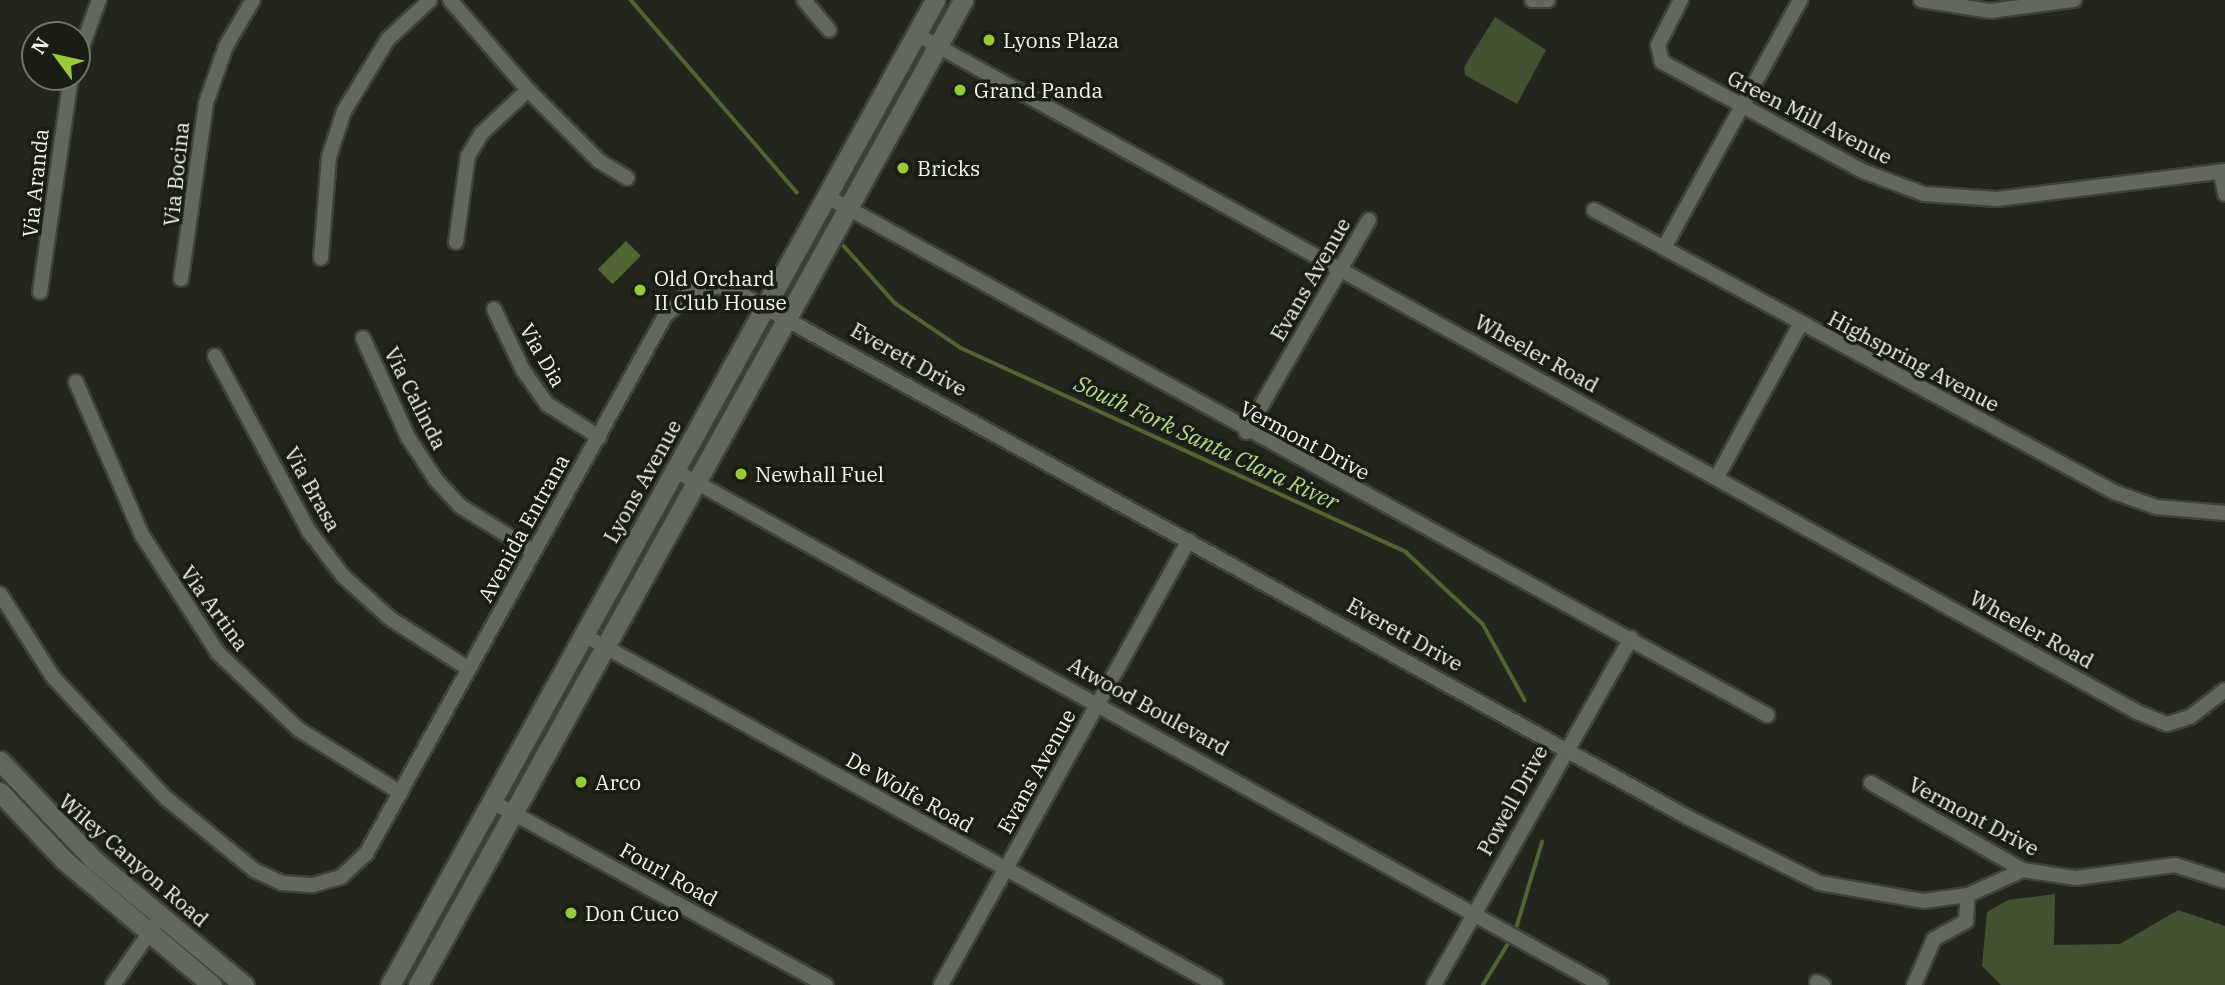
<!DOCTYPE html>
<html>
<head>
<meta charset="utf-8">
<style>
	body { margin:0 }
	#map { position:relative; width:2225px; height:985px; overflow:hidden; background:#22261d; font-family:"IBM Plex Serif",serif }
	div>[style] { position:absolute }
	.green>* { inset:0; background:#455231 }
	.water>* { inset:0; background:#516431; transform-origin:0 0 }
	.stream>* { height:3.5px; margin:-1.75px; padding:0 1.75px; transform-origin:1.75px; border-radius:1.75px; background:#516431 }
	.roads { filter:drop-shadow(2px 0 #3f423a) drop-shadow(-2px 0 #3f423a) drop-shadow(0 2px #3f423a) drop-shadow(0 -2px #3f423a) }
	.minor>* { height:14px; margin:-7px; padding:0 7px; transform-origin:7px; border-radius:7px; background:#63685c }
	.secondary>* { height:19px; margin:-9.5px; padding:0 9.5px; transform-origin:9.5px; border-radius:9.5px; background:#63685c }
	.dots>* { width:19px; height:19px; translate:-50% -50%; box-sizing:border-box; border:4px solid #191d13; border-radius:50% }
	span { translate:-50% -50%; white-space:nowrap; text-align:center; line-height:1.15; -webkit-text-stroke:7px #191d13; paint-order:stroke }
	.poi-label { font-size:21px; color:#f3f6ef }
	.left { translate:0 -50%; text-align:left }
	.street-label { font-size:21px; color:#f3f6ef }
	.water-label { font-size:23px; color:#b7d688; font-style:italic }
	.north { position:absolute; left:21px; top:21px; width:70px; height:70px; box-sizing:border-box; background:#191d13; border:2px solid #70746b; border-radius:50%; rotate:303deg; font-size:19px; font-weight:700; line-height:28px; text-align:center; color:#f3f6ef }
	.north::after { content:''; display:block; margin:auto; width:24px; height:32px; background:#9acb34; clip-path:polygon(50% 0,100% 100%,50% 72%,0 100%) }
</style>
</head>
<body>
<div id="map">
	<div class="green">
		<div style="clip-path:polygon(1495px 17px,1546px 50px,1517px 104px,1465px 75px,1464px 67px)"></div>
		<div style="clip-path:polygon(2055px 894px,2054px 945px,2120px 944px,2178px 910px,2225px 926px,2225px 985px,2001px 985px,1982px 966px,1987px 912px,2008px 900px)"></div>
	</div>
	<div class="water">
		<div style="left:626px;top:241px;width:21px;height:40px;rotate:45deg"></div>
	</div>
	<div class="stream">
		<div style="left:631px;top:0;width:254px;rotate:49.2deg"></div>
		<div style="left:844px;top:246px;width:78px;rotate:48.1deg"></div>
		<div style="left:896px;top:304px;width:78px;rotate:34.1deg"></div>
		<div style="left:961px;top:348px;width:490px;rotate:24.6deg"></div>
		<div style="left:1406px;top:552px;width:105px;rotate:43.1deg"></div>
		<div style="left:1483px;top:624px;width:87px;rotate:61.1deg"></div>
		<div style="left:1515px;top:932px;width:94px;rotate:-73.3deg"></div>
		<div style="left:1483px;top:985px;width:54px;rotate:-58.7deg"></div>
	</div>
	<div class="roads">
		<div class="minor">
			<div style="left:450px;top:0;width:119px;rotate:49.1deg"></div>
			<div style="left:528px;top:90px;width:100px;rotate:45deg"></div>
			<div style="left:599px;top:161px;width:33px;rotate:31deg"></div>
			<div style="left:804px;top:0;width:39px;rotate:50deg"></div>
			<div style="left:1532px;top:0;width:16px"></div>
			<div style="left:1681px;top:0;width:51px;rotate:117.1deg"></div>
			<div style="left:1658px;top:45px;width:17px;rotate:77deg"></div>
			<div style="left:1662px;top:62px;width:231px;rotate:28.5deg"></div>
			<div style="left:1865px;top:172px;width:63px;rotate:20.4deg"></div>
			<div style="left:1924px;top:194px;width:73px;rotate:3.9deg"></div>
			<div style="left:1997px;top:199px;width:230px;rotate:-7deg"></div>
			<div style="left:1921px;top:0;width:70px;rotate:9.1deg"></div>
			<div style="left:1990px;top:11px;width:85px;rotate:-7.5deg"></div>
			<div style="left:916px;top:34px;width:1397px;rotate:29.04deg"></div>
			<div style="left:2137px;top:712px;width:32px;rotate:22deg"></div>
			<div style="left:2167px;top:724px;width:24px;rotate:-17deg"></div>
			<div style="left:2190px;top:717px;width:44px;rotate:-37.6deg"></div>
			<div style="left:77px;top:61px;width:65px;rotate:-70.2deg"></div>
			<div style="left:2221px;top:173px;width:21px;rotate:79deg"></div>
			<div style="left:826px;top:196px;width:1075px;rotate:28.88deg"></div>
			<div style="left:1594px;top:210px;width:592px;rotate:28.47deg"></div>
			<div style="left:2114px;top:492px;width:45px;rotate:19.7deg"></div>
			<div style="left:2156px;top:507px;width:69px;rotate:5deg"></div>
			<div style="left:456px;top:242px;width:87px;rotate:-82.1deg"></div>
			<div style="left:468px;top:156px;width:27px;rotate:-59deg"></div>
			<div style="left:482px;top:133px;width:63px;rotate:-43.1deg"></div>
			<div style="left:1665px;top:246px;width:281px;rotate:-61.2deg"></div>
			<div style="left:321px;top:258px;width:101px;rotate:-85.5deg"></div>
			<div style="left:329px;top:157px;width:48px;rotate:-71.9deg"></div>
			<div style="left:344px;top:111px;width:84px;rotate:-58.6deg"></div>
			<div style="left:388px;top:39px;width:57px;rotate:-42.9deg"></div>
			<div style="left:181px;top:279px;width:178px;rotate:-81.9deg"></div>
			<div style="left:206px;top:103px;width:60px;rotate:-70.7deg"></div>
			<div style="left:226px;top:46px;width:53px;rotate:-59.6deg"></div>
			<div style="left:40px;top:292px;width:217px;rotate:-81.8deg"></div>
			<div style="left:494px;top:309px;width:68px;rotate:64.6deg"></div>
			<div style="left:523px;top:370px;width:42px;rotate:54.8deg"></div>
			<div style="left:547px;top:404px;width:62px;rotate:32.4deg"></div>
			<div style="left:363px;top:338px;width:109px;rotate:65.6deg"></div>
			<div style="left:408px;top:437px;width:51px;rotate:56.9deg"></div>
			<div style="left:436px;top:480px;width:35px;rotate:47deg"></div>
			<div style="left:460px;top:506px;width:86px;rotate:31.7deg"></div>
			<div style="left:215px;top:356px;width:199px;rotate:61.8deg"></div>
			<div style="left:309px;top:531px;width:56px;rotate:52.9deg"></div>
			<div style="left:343px;top:576px;width:64px;rotate:41.9deg"></div>
			<div style="left:391px;top:619px;width:93px;rotate:32.7deg"></div>
			<div style="left:76px;top:382px;width:167px;rotate:66.7deg"></div>
			<div style="left:142px;top:535px;width:140px;rotate:57.2deg"></div>
			<div style="left:218px;top:653px;width:110px;rotate:43.5deg"></div>
			<div style="left:298px;top:729px;width:121px;rotate:31.9deg"></div>
			<div style="left:1246px;top:432px;width:245px;rotate:-59.9deg"></div>
			<div style="left:674px;top:470px;width:1060px;rotate:29.05deg"></div>
			<div style="left:1717px;top:477px;width:175px;rotate:-61.4deg"></div>
			<div style="left:0;top:594px;width:98px;rotate:57.4deg"></div>
			<div style="left:53px;top:677px;width:166px;rotate:47deg"></div>
			<div style="left:166px;top:798px;width:114px;rotate:39.3deg"></div>
			<div style="left:254px;top:870px;width:31px;rotate:25deg"></div>
			<div style="left:282px;top:883px;width:31px;rotate:4deg"></div>
			<div style="left:313px;top:885px;width:29px;rotate:-16deg"></div>
			<div style="left:341px;top:877px;width:34px;rotate:-43deg"></div>
			<div style="left:366px;top:854px;width:616px;rotate:-60.94deg"></div>
			<div style="left:665px;top:316px;width:38px;rotate:-43deg"></div>
			<div style="left:693px;top:290px;width:33px;rotate:-7deg"></div>
			<div style="left:726px;top:286px;width:1100px;rotate:28.92deg"></div>
			<div style="left:1689px;top:818px;width:146px;rotate:26.4deg"></div>
			<div style="left:1820px;top:883px;width:106px;rotate:9.8deg"></div>
			<div style="left:1924px;top:901px;width:44px;rotate:-7.8deg"></div>
			<div style="left:1968px;top:895px;width:60px;rotate:-24.4deg"></div>
			<div style="left:584px;top:635px;width:722px;rotate:28.98deg"></div>
			<div style="left:1871px;top:783px;width:175px;rotate:29.8deg"></div>
			<div style="left:2023px;top:870px;width:54px;rotate:8.6deg"></div>
			<div style="left:2076px;top:878px;width:100px;rotate:-7.5deg"></div>
			<div style="left:2175px;top:865px;width:52px;rotate:17.7deg"></div>
			<div style="left:491px;top:801px;width:382px;rotate:28.8deg"></div>
			<div style="left:1817px;top:982px;width:7px;rotate:27deg"></div>
			<div style="left:113px;top:985px;width:72px;rotate:-55.2deg"></div>
			<div style="left:941px;top:985px;width:509px;rotate:-60.87deg"></div>
			<div style="left:1434px;top:985px;width:399px;rotate:-60.4deg"></div>
			<div style="left:1914px;top:985px;width:50px;rotate:-66.5deg"></div>
			<div style="left:1934px;top:939px;width:37px;rotate:-29deg"></div>
			<div style="left:1966px;top:921px;width:26px;rotate:-86deg"></div>
		</div>
		<div class="secondary">
			<div style="left:0;top:761px;width:138px;rotate:46.5deg"></div>
			<div style="left:95px;top:861px;width:194px;rotate:39.8deg"></div>
			<div style="left:0;top:792px;width:93px;rotate:46.7deg"></div>
			<div style="left:64px;top:860px;width:194px;rotate:40.2deg"></div>
			<div style="left:390px;top:985px;width:1126px;rotate:-61.04deg"></div>
			<div style="left:418px;top:985px;width:1126px;rotate:-61.04deg"></div>
		</div>
	</div>
	<div class="dots">
		<div style="left:989px;top:40px;background:#9acb34"></div>
		<div style="left:960px;top:90px;background:#9acb34"></div>
		<div style="left:903px;top:168px;background:#9acb34"></div>
		<div style="left:640px;top:290px;background:#9acb34"></div>
		<div style="left:741px;top:474px;background:#9acb34"></div>
		<div style="left:581px;top:782px;background:#9acb34"></div>
		<div style="left:571px;top:913px;background:#9acb34"></div>
	</div>
	<div class="poi-label">
		<span class="left" style="left:1003px;top:40px">Lyons Plaza</span>
		<span class="left" style="left:974px;top:90px">Grand Panda</span>
		<span class="left" style="left:917px;top:168px">Bricks</span>
		<span class="left" style="left:654px;top:290px">Old Orchard<br>II Club House</span>
		<span class="left" style="left:755px;top:474px">Newhall Fuel</span>
		<span class="left" style="left:595px;top:782px">Arco</span>
		<span class="left" style="left:585px;top:913px">Don Cuco</span>
	</div>
	<div class="street-label">
		<span style="left:1810px;top:117px;rotate:27deg">Green Mill Avenue</span>
		<span style="left:176px;top:174px;rotate:-84deg">Via Bocina</span>
		<span style="left:35px;top:183px;rotate:-84deg">Via Aranda</span>
		<span style="left:1310px;top:279px;rotate:-60deg">Evans Avenue</span>
		<span style="left:1537px;top:353px;rotate:29deg">Wheeler Road</span>
		<span style="left:543px;top:355px;rotate:60deg">Via Dia</span>
		<span style="left:909px;top:359px;rotate:29deg">Everett Drive</span>
		<span style="left:1914px;top:361px;rotate:28deg">Highspring Avenue</span>
		<span style="left:416px;top:398px;rotate:63deg">Via Calinda</span>
		<span style="left:1305px;top:440px;rotate:28deg">Vermont Drive</span>
		<span style="left:642px;top:481px;rotate:-61deg">Lyons Avenue</span>
		<span style="left:313px;top:489px;rotate:61deg">Via Brasa</span>
		<span style="left:523px;top:528px;rotate:-61deg">Avenida Entrana</span>
		<span style="left:215px;top:608px;rotate:54deg">Via Artina</span>
		<span style="left:2032px;top:629px;rotate:29deg">Wheeler Road</span>
		<span style="left:1405px;top:634px;rotate:29deg">Everett Drive</span>
		<span style="left:1149px;top:706px;rotate:29deg">Atwood Boulevard</span>
		<span style="left:1036px;top:771px;rotate:-61deg">Evans Avenue</span>
		<span style="left:910px;top:792px;rotate:29deg">De Wolfe Road</span>
		<span style="left:1512px;top:800px;rotate:-61deg">Powell Drive</span>
		<span style="left:1974px;top:816px;rotate:28deg">Vermont Drive</span>
		<span style="left:134px;top:860px;rotate:41deg">Wiley Canyon Road</span>
		<span style="left:669px;top:874px;rotate:29deg">Fourl Road</span>
	</div>
	<div class="water-label">
		<span style="left:1207px;top:442px;rotate:25deg">South Fork Santa Clara River</span>
	</div>
	<div class="north">N</div>
</div>
</body>
</html>
